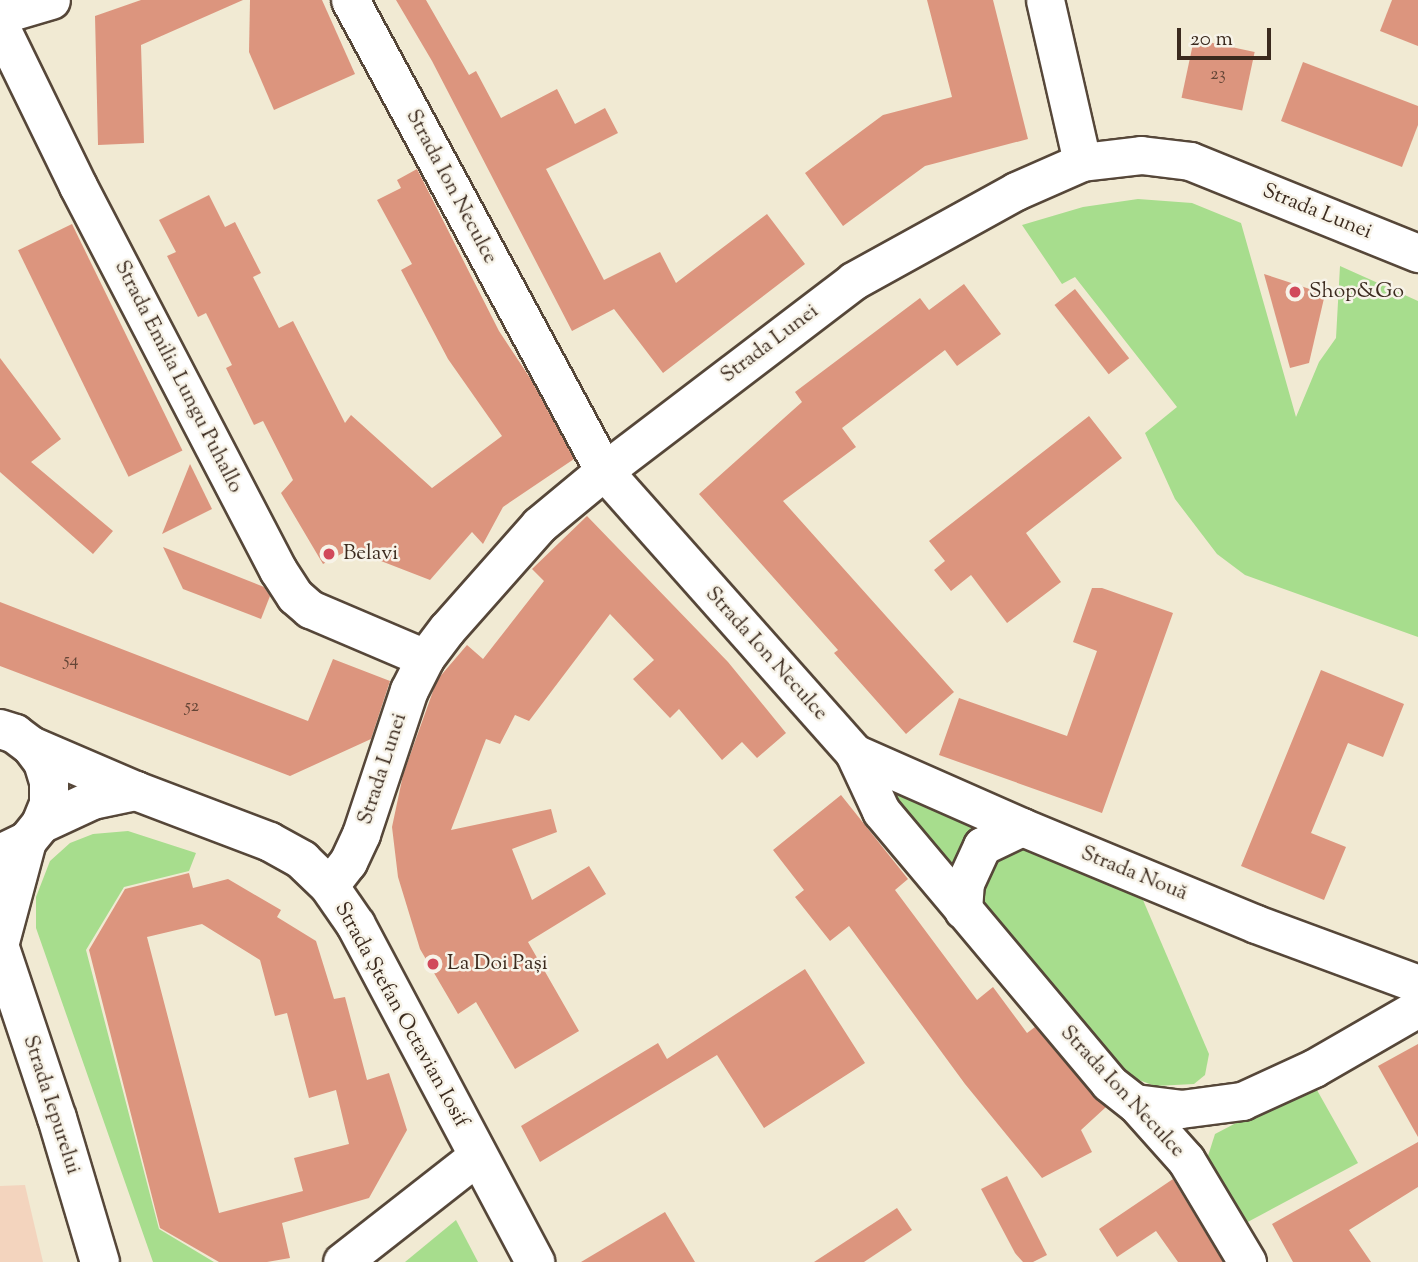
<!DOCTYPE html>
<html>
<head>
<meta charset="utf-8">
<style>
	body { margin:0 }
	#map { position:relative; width:1418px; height:1262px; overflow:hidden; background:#f1ead3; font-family:"Sorts Mill Goudy",serif }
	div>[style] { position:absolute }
	.built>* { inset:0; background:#f3d4be }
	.green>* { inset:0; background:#a7dd8d }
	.building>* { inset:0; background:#dc957e; transform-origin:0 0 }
	.roads { filter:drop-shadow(2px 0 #564739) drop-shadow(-2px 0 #564739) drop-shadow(0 2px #564739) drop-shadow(0 -2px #564739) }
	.minor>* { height:37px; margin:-18.5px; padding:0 18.5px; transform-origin:18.5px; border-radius:18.5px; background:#fff }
	.secondary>* { height:38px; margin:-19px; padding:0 19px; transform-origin:19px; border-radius:19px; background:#fff }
	.primary>* { height:38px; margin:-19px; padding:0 19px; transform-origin:19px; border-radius:19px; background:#fff }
	.dots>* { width:19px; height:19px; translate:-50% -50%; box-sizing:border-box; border:4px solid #f7f3e8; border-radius:50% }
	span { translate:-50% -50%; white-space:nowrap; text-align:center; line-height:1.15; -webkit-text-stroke:5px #f7f3e8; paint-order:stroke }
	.number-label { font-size:18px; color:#634536 }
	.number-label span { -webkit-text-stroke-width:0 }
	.street-label { font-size:21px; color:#3b2a1e }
	.poi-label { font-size:21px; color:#3b2a1e }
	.left { translate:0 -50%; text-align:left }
	.scale { position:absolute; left:1177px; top:28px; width:94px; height:32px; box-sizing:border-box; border:4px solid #3b2a1e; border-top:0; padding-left:9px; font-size:21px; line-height:24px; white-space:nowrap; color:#3b2a1e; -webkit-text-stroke:5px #f7f3e8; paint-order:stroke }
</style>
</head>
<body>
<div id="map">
	<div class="built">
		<div style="clip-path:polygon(25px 1185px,43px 1262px,0 1262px,0 1186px)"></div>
	</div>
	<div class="green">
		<div style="clip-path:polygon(1138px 199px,1192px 203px,1241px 223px,1296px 417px,1319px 362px,1336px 338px,1340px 266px,1418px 301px,1418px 637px,1245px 575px,1217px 554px,1175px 499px,1145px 433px,1177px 407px,1075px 277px,1062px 284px,1022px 225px,1083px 207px)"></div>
		<div style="clip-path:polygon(903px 791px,1143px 900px,1209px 1054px,1205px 1075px,1194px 1084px,1155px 1086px,1123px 1074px,894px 799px,898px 792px)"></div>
		<div style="clip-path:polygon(128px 831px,196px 853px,189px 871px,124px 887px,86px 950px,159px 1229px,214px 1262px,153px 1262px,36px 928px,36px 897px,50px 861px,70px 843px,93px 834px)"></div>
		<div style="clip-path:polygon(1313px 1083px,1358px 1163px,1244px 1224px,1208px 1156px,1215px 1134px)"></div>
		<div style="clip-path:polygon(456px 1220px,478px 1262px,405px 1262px)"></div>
	</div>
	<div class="building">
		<div style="clip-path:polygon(141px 0,243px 0,141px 45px,144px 143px,98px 145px,95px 16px)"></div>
		<div style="clip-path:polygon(250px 0,322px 0,355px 74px,274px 110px,249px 52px)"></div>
		<div style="clip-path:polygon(396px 0,426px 0,469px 75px,476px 71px,501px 118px,557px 89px,575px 124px,605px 108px,618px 133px,546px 169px,604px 280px,660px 252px,676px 283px,767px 214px,805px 264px,663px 373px,614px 309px,572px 331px,432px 61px)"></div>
		<div style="clip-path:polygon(927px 0,993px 0,1028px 139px,925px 166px,843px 226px,805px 173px,883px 115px,952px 97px)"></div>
		<div style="clip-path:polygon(1392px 0,1418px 0,1418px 46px,1380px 31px)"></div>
		<div style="left:1194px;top:39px;width:62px;height:60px;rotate:12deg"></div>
		<div style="clip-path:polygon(1303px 62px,1418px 106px,1418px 125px,1402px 167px,1281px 121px)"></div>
		<div style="clip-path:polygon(417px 169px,499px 331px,530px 378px,574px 459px,503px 507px,483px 544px,472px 532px,430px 580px,350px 549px,323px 564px,281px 493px,293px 480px,263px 421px,254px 425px,226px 368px,232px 365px,206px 313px,198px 317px,167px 256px,176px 252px,159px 220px,209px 195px,225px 227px,235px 222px,261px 273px,253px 277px,279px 328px,293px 321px,345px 423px,351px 415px,432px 488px,502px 436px,448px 359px,401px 270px,412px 264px,377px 200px,401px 188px,397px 180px)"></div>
		<div style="left:72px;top:224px;width:252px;height:60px;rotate:64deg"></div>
		<div style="clip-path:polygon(1264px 274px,1325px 294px,1309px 363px,1290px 368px)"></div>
		<div style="clip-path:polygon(964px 284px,1001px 334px,957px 366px,945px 350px,842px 428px,856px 447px,783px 501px,954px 692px,906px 734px,834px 653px,838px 650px,699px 494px,802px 402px,795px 392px,920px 298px,929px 310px)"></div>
		<div style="left:1075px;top:289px;width:88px;height:26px;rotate:52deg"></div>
		<div style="clip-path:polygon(0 358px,61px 439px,31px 462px,113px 531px,93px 554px,0 472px)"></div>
		<div style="clip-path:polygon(1089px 416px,1122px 458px,1026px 533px,1061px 582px,1007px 623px,971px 575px,951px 591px,934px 570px,945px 561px,929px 541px)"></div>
		<div style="clip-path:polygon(190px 464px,212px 509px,162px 534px)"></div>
		<div style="clip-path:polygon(587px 516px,728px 662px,786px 733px,757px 758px,742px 742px,722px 760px,679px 709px,670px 718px,633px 679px,654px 660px,610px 614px,529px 721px,515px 715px,500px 744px,486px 739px,451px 830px,551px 809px,557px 832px,512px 849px,532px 900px,589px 866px,606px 894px,528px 942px,579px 1031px,515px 1069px,476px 1002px,458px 1014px,420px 949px,398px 877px,392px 827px,403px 775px,437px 680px,467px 645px,483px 659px,544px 581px,532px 569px)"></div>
		<div style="clip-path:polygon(163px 547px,264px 587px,270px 596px,261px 619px,183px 589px)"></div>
		<div style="clip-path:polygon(1092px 588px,1102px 588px,1173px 613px,1102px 813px,939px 755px,959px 698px,1067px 736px,1097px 651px,1073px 642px)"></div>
		<div style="clip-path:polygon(0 602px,308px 721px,333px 659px,390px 681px,371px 739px,290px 776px,0 666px)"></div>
		<div style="clip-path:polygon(1321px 670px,1404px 704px,1383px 757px,1348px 743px,1311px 833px,1346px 847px,1324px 900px,1241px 866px)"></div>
		<div style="clip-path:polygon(841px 795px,908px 879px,895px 890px,977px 1000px,993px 987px,1027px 1033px,1035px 1027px,1093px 1096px,1106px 1107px,1081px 1130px,1092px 1152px,1042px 1178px,965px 1084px,849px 926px,830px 941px,795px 897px,804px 890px,773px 850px)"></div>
		<div style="clip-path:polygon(evenodd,189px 873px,193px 888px,228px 879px,281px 910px,277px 917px,316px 941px,334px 999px,345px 997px,367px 1080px,389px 1073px,407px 1130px,369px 1198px,282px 1223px,290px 1258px,267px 1262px,219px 1262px,160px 1228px,89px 950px,125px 889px,189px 873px,202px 924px,260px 960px,275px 1016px,287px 1013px,309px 1098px,336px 1090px,349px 1144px,294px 1158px,303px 1191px,219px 1213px,147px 937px,202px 924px)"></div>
		<div style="clip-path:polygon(805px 969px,865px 1063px,764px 1128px,717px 1055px,540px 1162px,521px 1126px,658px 1043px,667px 1059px)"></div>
		<div style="clip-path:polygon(1418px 1044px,1418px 1137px,1378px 1066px)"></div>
		<div style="clip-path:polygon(1418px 1142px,1418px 1187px,1349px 1230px,1371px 1262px,1293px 1262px,1272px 1224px)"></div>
		<div style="clip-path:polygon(1007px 1176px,1047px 1255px,1033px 1262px,1023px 1262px,1015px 1253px,981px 1189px)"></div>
		<div style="clip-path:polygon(1173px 1179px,1223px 1262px,1178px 1262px,1156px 1231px,1117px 1257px,1099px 1229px)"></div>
		<div style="clip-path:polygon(897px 1208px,912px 1230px,864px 1262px,814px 1262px)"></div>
		<div style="clip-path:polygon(665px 1212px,695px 1262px,581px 1262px)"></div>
	</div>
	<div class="roads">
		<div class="minor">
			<div style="left:350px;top:0;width:535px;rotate:61.66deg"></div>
			<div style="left:604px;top:471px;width:377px;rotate:48.4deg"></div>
			<div style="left:854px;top:753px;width:64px;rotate:65deg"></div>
			<div style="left:881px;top:811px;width:355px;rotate:50deg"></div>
			<div style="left:1109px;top:1083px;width:33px;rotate:38deg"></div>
			<div style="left:1135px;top:1103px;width:76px;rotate:48.2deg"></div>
			<div style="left:1186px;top:1160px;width:119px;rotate:59.1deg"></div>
			<div style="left:1045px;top:0;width:166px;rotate:77.1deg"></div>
			<div style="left:0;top:15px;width:53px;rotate:-16.4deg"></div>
			<div style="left:0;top:26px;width:178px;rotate:64deg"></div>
			<div style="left:78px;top:186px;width:433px;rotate:62.5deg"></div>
			<div style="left:278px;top:570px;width:31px;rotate:57deg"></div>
			<div style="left:295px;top:596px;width:20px;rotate:41deg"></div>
			<div style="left:310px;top:609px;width:125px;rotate:23.1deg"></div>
			<div style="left:854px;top:753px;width:184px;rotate:23.8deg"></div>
			<div style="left:1022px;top:827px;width:253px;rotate:22.5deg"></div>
			<div style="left:1256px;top:924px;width:173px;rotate:20.3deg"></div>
			<div style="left:329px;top:886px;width:31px;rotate:-52deg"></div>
			<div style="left:348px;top:862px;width:31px;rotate:-65deg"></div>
			<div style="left:361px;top:834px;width:152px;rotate:-71.6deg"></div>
			<div style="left:409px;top:690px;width:36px;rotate:-63deg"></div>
			<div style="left:425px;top:658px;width:36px;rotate:-53deg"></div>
			<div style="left:447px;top:629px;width:139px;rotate:-48.5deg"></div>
			<div style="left:539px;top:525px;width:85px;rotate:-39.7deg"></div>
			<div style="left:604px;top:471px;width:313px;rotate:-37.3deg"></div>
			<div style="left:853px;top:281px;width:186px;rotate:-28.9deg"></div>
			<div style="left:1016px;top:191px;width:72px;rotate:-23.7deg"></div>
			<div style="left:1082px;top:162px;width:59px;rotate:-6.8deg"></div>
			<div style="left:1141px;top:155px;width:49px;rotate:7deg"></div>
			<div style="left:1190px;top:161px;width:246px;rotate:22deg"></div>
			<div style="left:963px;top:910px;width:27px;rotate:-86deg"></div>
			<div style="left:965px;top:883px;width:41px;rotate:-65.3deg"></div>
			<div style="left:982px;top:846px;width:44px;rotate:-25.4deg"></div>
			<div style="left:1135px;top:1103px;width:46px;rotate:7.4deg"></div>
			<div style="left:1181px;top:1109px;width:62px;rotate:-7.5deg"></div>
			<div style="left:1242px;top:1101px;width:79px;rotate:-24.6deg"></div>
			<div style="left:1314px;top:1068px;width:120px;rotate:-30deg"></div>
			<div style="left:342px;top:1262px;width:172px;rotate:-38.1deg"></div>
		</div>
		<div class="secondary">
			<div style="left:0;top:942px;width:105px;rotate:-75deg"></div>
			<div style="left:0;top:948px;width:179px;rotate:71.5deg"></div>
			<div style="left:57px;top:1118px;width:150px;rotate:73.4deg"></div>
		</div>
		<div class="primary">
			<div style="left:0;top:729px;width:16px;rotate:18deg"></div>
			<div style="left:15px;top:734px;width:20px;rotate:37deg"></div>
			<div style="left:31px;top:746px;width:20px;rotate:53deg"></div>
			<div style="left:43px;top:762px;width:21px;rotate:73deg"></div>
			<div style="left:49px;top:782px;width:22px;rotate:90deg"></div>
			<div style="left:49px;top:804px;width:22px;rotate:112deg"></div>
			<div style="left:41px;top:824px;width:22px;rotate:129deg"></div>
			<div style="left:27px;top:841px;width:30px;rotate:154deg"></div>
			<div style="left:31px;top:746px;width:114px;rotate:23.2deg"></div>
			<div style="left:136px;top:791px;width:143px;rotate:20.8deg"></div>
			<div style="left:270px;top:842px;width:37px;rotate:29deg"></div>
			<div style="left:302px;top:860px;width:37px;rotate:44deg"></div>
			<div style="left:329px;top:886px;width:47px;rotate:55.3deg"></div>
			<div style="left:356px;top:925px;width:382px;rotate:62deg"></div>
			<div style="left:41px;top:824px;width:57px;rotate:-24.8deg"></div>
			<div style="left:93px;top:800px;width:44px;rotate:-11.8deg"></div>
		</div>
	</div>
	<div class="dots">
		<div style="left:1295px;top:292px;background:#d1495b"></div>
		<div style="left:329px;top:554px;background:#d1495b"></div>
		<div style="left:433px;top:964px;background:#d1495b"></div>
	</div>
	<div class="number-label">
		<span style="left:1218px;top:75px">23</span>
		<span style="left:71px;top:661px">54</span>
		<span style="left:192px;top:707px">52</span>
	</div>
	<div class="street-label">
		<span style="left:451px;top:187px;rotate:62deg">Strada Ion Neculce</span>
		<span style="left:1317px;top:212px;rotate:22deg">Strada Lunei</span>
		<span style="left:770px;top:344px;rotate:-37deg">Strada Lunei</span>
		<span style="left:178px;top:377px;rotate:63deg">Strada Emilia Lungu Puhallo</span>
		<span style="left:766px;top:654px;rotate:48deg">Strada Ion Neculce</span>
		<span style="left:383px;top:769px;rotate:-72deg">Strada Lunei</span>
		<span style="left:1134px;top:874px;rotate:22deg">Strada Nouă</span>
		<span style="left:401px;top:1015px;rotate:61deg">Strada Ștefan Octavian Iosif</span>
		<span style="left:1122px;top:1092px;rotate:47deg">Strada Ion Neculce</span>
		<span style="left:51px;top:1105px;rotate:72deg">Strada Iepurelui</span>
	</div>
	<div class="poi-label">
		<span class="left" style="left:1309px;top:292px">Shop&amp;Go</span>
		<span class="left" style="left:343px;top:554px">Belavi</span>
		<span class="left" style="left:447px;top:964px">La Doi Pași</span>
	</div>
	<div class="scale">20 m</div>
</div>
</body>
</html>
